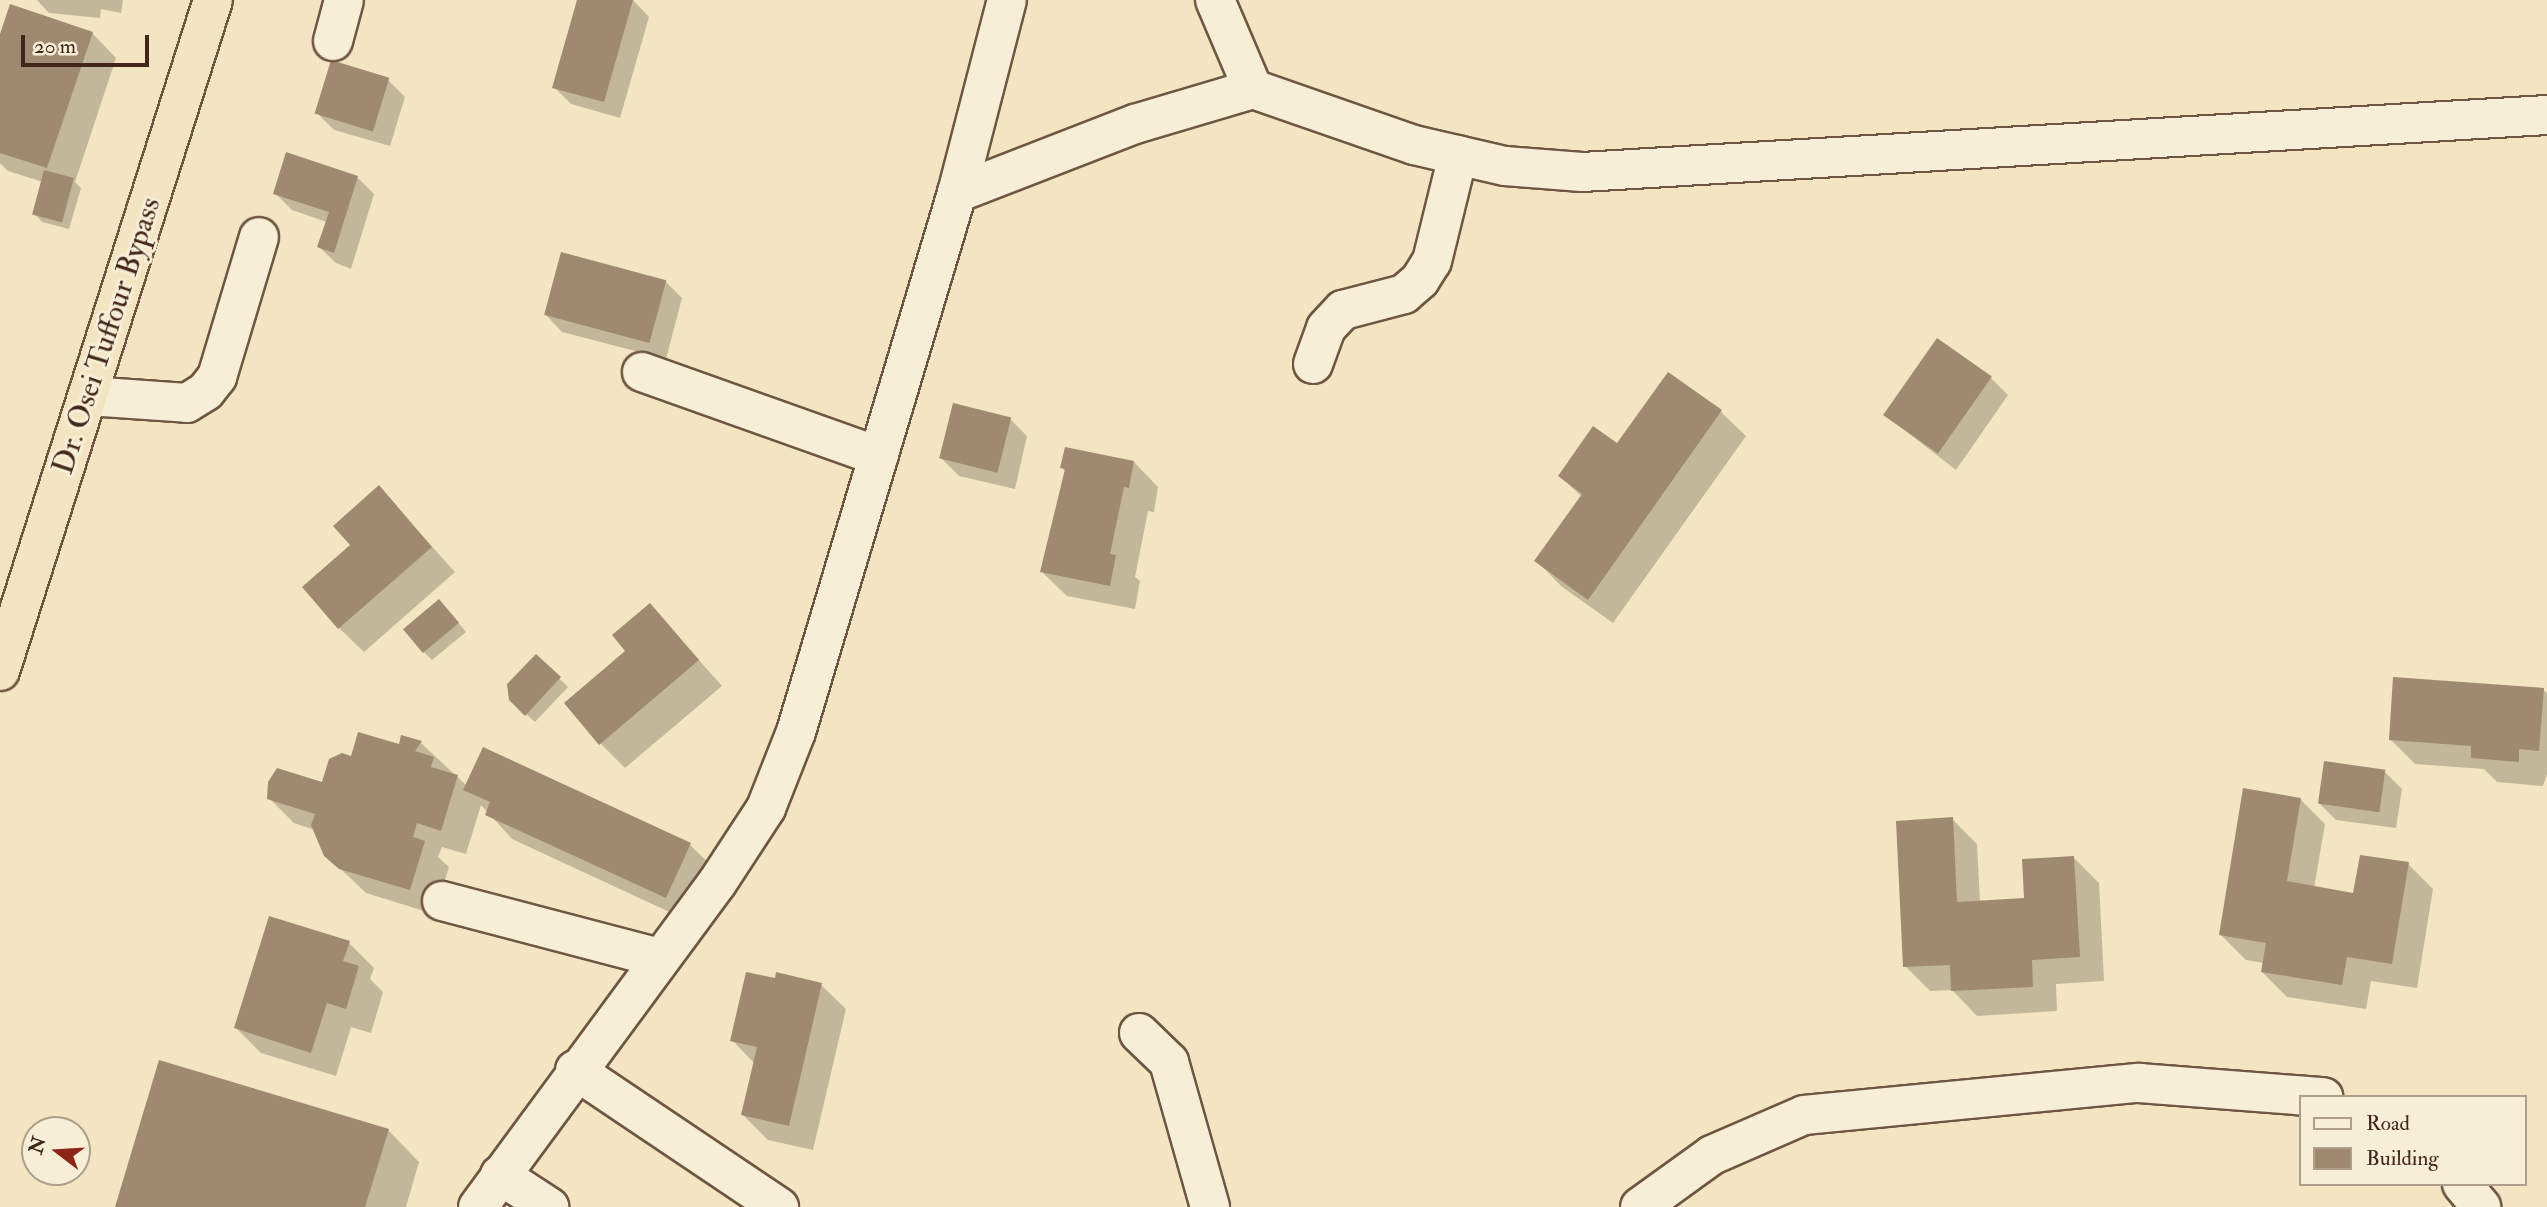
<!DOCTYPE html>
<html>
<head>
<meta charset="utf-8">
<style>
	body { margin:0 }
	#map { position:relative; width:2547px; height:1207px; overflow:hidden; background:#f3e5c1; font-family:"IM FELL Double Pica",serif }
	div>[style] { position:absolute }
	.shadow>* { inset:0; background:#0003 }
	.building>* { inset:0; background:#9f8970; transform-origin:0 0 }
	.roads { filter:drop-shadow(2px 0 #6f5643) drop-shadow(-2px 0 #6f5643) drop-shadow(0 2px #6f5643) drop-shadow(0 -2px #6f5643) }
	.minor>* { height:38px; margin:-19px; padding:0 19px; transform-origin:19px; border-radius:19px; background:#f7eed7 }
	.highway>* { height:38px; margin:-19px; padding:0 19px; transform-origin:19px; border-radius:19px; background:#f3e5c1 }
	span { translate:-50% -50%; white-space:nowrap; text-align:center; line-height:1.15; -webkit-text-stroke:6px #f7eed7; paint-order:stroke }
	.street-label { font-size:30px; color:#432619 }
	.legend { position:absolute; left:2299px; top:1095px; width:228px; height:91px; box-sizing:border-box; background:#f7eed7; border:2px solid #af9e8b; margin:0; padding:9px 12px; list-style:none; font-size:21px; color:#432619 }
	.legend li { display:flex; align-items:center; gap:14px; height:35px }
	.legend b { width:35px; border:2px solid #af9e8b }
	.north { position:absolute; left:21px; top:1116px; width:70px; height:70px; box-sizing:border-box; background:#f7eed7; border:2px solid #af9e8b; border-radius:50%; rotate:287deg; font-size:19px; font-weight:700; line-height:28px; text-align:center; color:#432619 }
	.north::after { content:''; display:block; margin:auto; width:24px; height:32px; background:#8f2418; clip-path:polygon(50% 0,100% 100%,50% 72%,0 100%) }
	.scale { position:absolute; left:21px; top:35px; width:128px; height:32px; box-sizing:border-box; border:4px solid #432619; border-top:0; padding-left:9px; font-size:21px; line-height:24px; white-space:nowrap; color:#432619; -webkit-text-stroke:5px #f7eed7; paint-order:stroke }
</style>
</head>
<body>
<div id="map">
	<div class="shadow">
		<div style="clip-path:polygon(37px 0,123px 0,121px 13px,101px 9px,100px 18px,49px 13px)"></div>
		<div style="clip-path:polygon(578px 0,633px 0,649px 17px,620px 118px,571px 104px,554px 87px)"></div>
		<div style="clip-path:polygon(92px 33px,116px 58px,75px 182px,81px 188px,69px 229px,42px 222px,34px 213px,43px 182px,8px 171px,0 163px,0 39px)"></div>
		<div style="clip-path:polygon(388px 80px,405px 97px,390px 146px,334px 130px,317px 113px)"></div>
		<div style="clip-path:polygon(357px 177px,374px 194px,351px 269px,336px 263px,319px 247px,327px 222px,292px 210px,275px 193px)"></div>
		<div style="clip-path:polygon(665px 281px,682px 298px,666px 359px,562px 332px,546px 315px)"></div>
		<div style="clip-path:polygon(1668px 375px,1721px 412px,1746px 436px,1613px 623px,1561px 586px,1537px 561px,1582px 497px,1560px 476px,1618px 446px)"></div>
		<div style="clip-path:polygon(1991px 378px,2008px 395px,1956px 470px,1885px 415px)"></div>
		<div style="clip-path:polygon(1010px 419px,1027px 436px,1015px 489px,959px 476px,942px 459px)"></div>
		<div style="clip-path:polygon(1134px 462px,1158px 487px,1154px 512px,1148px 511px,1135px 577px,1140px 581px,1135px 609px,1067px 596px,1042px 572px,1066px 472px,1062px 468px)"></div>
		<div style="clip-path:polygon(379px 488px,455px 572px,364px 652px,339px 628px,353px 545px)"></div>
		<div style="clip-path:polygon(650px 605px,722px 686px,625px 768px,600px 743px,628px 651px)"></div>
		<div style="clip-path:polygon(447px 609px,466px 632px,432px 660px,424px 652px)"></div>
		<div style="clip-path:polygon(536px 656px,568px 687px,535px 722px,511px 700px)"></div>
		<div style="clip-path:polygon(2543px 690px,2547px 693px,2547px 774px,2543px 786px,2497px 782px,2484px 769px,2415px 764px,2391px 740px)"></div>
		<div style="clip-path:polygon(403px 737px,421px 743px,467px 786px,690px 845px,715px 869px,691px 922px,512px 839px,481px 805px,466px 854px,442px 847px,438px 857px,449px 867px,434px 914px,366px 893px,326px 855px,315px 830px,294px 823px,269px 798px,324px 784px,352px 758px,400px 746px)"></div>
		<div style="clip-path:polygon(2385px 772px,2402px 789px,2396px 828px,2336px 820px,2319px 803px)"></div>
		<div style="clip-path:polygon(2300px 799px,2325px 824px,2314px 888px,2354px 895px,2408px 864px,2433px 889px,2417px 988px,2371px 981px,2366px 1009px,2287px 997px,2262px 972px,2264px 963px,2246px 960px,2221px 935px)"></div>
		<div style="clip-path:polygon(1952px 819px,1977px 844px,1980px 902px,2026px 900px,2074px 858px,2099px 883px,2104px 981px,2056px 984px,2057px 1011px,1977px 1016px,1952px 990px,1930px 991px,1905px 966px)"></div>
		<div style="clip-path:polygon(349px 943px,374px 968px,370px 979px,383px 992px,371px 1033px,351px 1027px,336px 1076px,261px 1053px,236px 1028px)"></div>
		<div style="clip-path:polygon(777px 980px,821px 985px,846px 1009px,813px 1150px,768px 1140px,743px 1115px,755px 1064px,732px 1040px)"></div>
		<div style="clip-path:polygon(388px 1130px,419px 1162px,406px 1207px,116px 1207px)"></div>
	</div>
	<div class="building">
		<div style="clip-path:polygon(577px 0,633px 0,604px 102px,552px 88px)"></div>
		<div style="clip-path:polygon(10px 4px,93px 32px,47px 168px,0 153px,0 34px)"></div>
		<div style="left:331px;top:60px;width:61px;height:56px;rotate:17deg"></div>
		<div style="clip-path:polygon(286px 152px,358px 176px,334px 253px,317px 247px,329px 212px,273px 194px)"></div>
		<div style="left:44px;top:170px;width:31px;height:46px;rotate:15deg"></div>
		<div style="left:561px;top:252px;width:109px;height:65px;rotate:15deg"></div>
		<div style="left:1937px;top:338px;width:67px;height:94px;rotate:35deg"></div>
		<div style="clip-path:polygon(1668px 372px,1722px 410px,1588px 600px,1534px 561px,1582px 494px,1558px 476px,1593px 426px,1617px 443px)"></div>
		<div style="left:953px;top:403px;width:60px;height:57px;rotate:14deg"></div>
		<div style="clip-path:polygon(1065px 447px,1134px 461px,1129px 488px,1124px 487px,1110px 554px,1116px 555px,1110px 586px,1040px 572px,1065px 469px,1060px 468px)"></div>
		<div style="clip-path:polygon(379px 485px,432px 547px,338px 629px,302px 587px,350px 545px,333px 526px)"></div>
		<div style="left:439px;top:599px;width:31px;height:47px;rotate:50deg"></div>
		<div style="clip-path:polygon(650px 603px,699px 660px,599px 745px,564px 703px,625px 651px,612px 635px)"></div>
		<div style="clip-path:polygon(536px 654px,561px 677px,525px 716px,509px 700px,507px 684px)"></div>
		<div style="clip-path:polygon(2393px 677px,2544px 688px,2539px 751px,2519px 749px,2519px 762px,2471px 758px,2471px 746px,2389px 740px)"></div>
		<div style="clip-path:polygon(358px 732px,399px 744px,401px 735px,422px 741px,415px 751px,434px 757px,431px 767px,458px 775px,441px 831px,417px 823px,413px 837px,425px 841px,410px 890px,339px 869px,324px 856px,311px 825px,315px 814px,267px 799px,268px 782px,277px 768px,322px 782px,329px 759px,342px 753px,351px 756px)"></div>
		<div style="clip-path:polygon(483px 747px,691px 843px,666px 898px,485px 815px,490px 802px,463px 790px)"></div>
		<div style="left:2324px;top:761px;width:62px;height:43px;rotate:8deg"></div>
		<div style="clip-path:polygon(2243px 788px,2301px 798px,2287px 881px,2353px 893px,2360px 855px,2409px 862px,2392px 964px,2347px 957px,2342px 985px,2261px 972px,2266px 943px,2219px 935px)"></div>
		<div style="clip-path:polygon(1953px 817px,1957px 902px,2024px 898px,2022px 859px,2074px 856px,2080px 957px,2032px 960px,2033px 987px,1951px 991px,1950px 965px,1903px 967px,1896px 821px)"></div>
		<div style="clip-path:polygon(269px 916px,350px 941px,343px 961px,359px 966px,346px 1009px,327px 1003px,311px 1053px,234px 1028px)"></div>
		<div style="clip-path:polygon(746px 972px,775px 978px,776px 972px,822px 983px,789px 1126px,741px 1115px,757px 1047px,730px 1041px)"></div>
		<div style="clip-path:polygon(159px 1060px,389px 1129px,365px 1207px,115px 1207px)"></div>
	</div>
	<div class="roads">
		<div class="minor">
			<div style="left:1215px;top:0;width:97px;rotate:66.9deg"></div>
			<div style="left:333px;top:41px;width:42px;rotate:-75deg"></div>
			<div style="left:957px;top:193px;width:191px;rotate:-21.2deg"></div>
			<div style="left:1135px;top:124px;width:123px;rotate:-16.5deg"></div>
			<div style="left:1253px;top:89px;width:170px;rotate:19.2deg"></div>
			<div style="left:1414px;top:145px;width:93px;rotate:13deg"></div>
			<div style="left:1505px;top:166px;width:77px;rotate:4.5deg"></div>
			<div style="left:1582px;top:172px;width:967px;rotate:-3.38deg"></div>
			<div style="left:1313px;top:364px;width:38px;rotate:-70deg"></div>
			<div style="left:1326px;top:328px;width:25px;rotate:-47deg"></div>
			<div style="left:1343px;top:310px;width:63px;rotate:-14.7deg"></div>
			<div style="left:1404px;top:294px;width:21px;rotate:-41deg"></div>
			<div style="left:1420px;top:280px;width:22px;rotate:-58deg"></div>
			<div style="left:1432px;top:261px;width:109px;rotate:-76.2deg"></div>
			<div style="left:642px;top:372px;width:251px;rotate:19.6deg"></div>
			<div style="left:88px;top:396px;width:99px;rotate:4deg"></div>
			<div style="left:187px;top:403px;width:22px;rotate:-32deg"></div>
			<div style="left:206px;top:391px;width:18px;rotate:-52deg"></div>
			<div style="left:217px;top:377px;width:146px;rotate:-73.3deg"></div>
			<div style="left:442px;top:901px;width:225px;rotate:14.7deg"></div>
			<div style="left:1139px;top:1033px;width:42px;rotate:44deg"></div>
			<div style="left:1169px;top:1062px;width:151px;rotate:74.2deg"></div>
			<div style="left:575px;top:1070px;width:246px;rotate:33.9deg"></div>
			<div style="left:500px;top:1175px;width:59px;rotate:33.1deg"></div>
			<div style="left:2462px;top:1184px;width:30px;rotate:50deg"></div>
			<div style="left:478px;top:1207px;width:403px;rotate:-53.6deg"></div>
			<div style="left:717px;top:883px;width:90px;rotate:-56.8deg"></div>
			<div style="left:766px;top:808px;width:82px;rotate:-68.5deg"></div>
			<div style="left:796px;top:732px;width:563px;rotate:-73.37deg"></div>
			<div style="left:957px;top:193px;width:199px;rotate:-75.5deg"></div>
			<div style="left:1640px;top:1207px;width:89px;rotate:-35.8deg"></div>
			<div style="left:1712px;top:1155px;width:100px;rotate:-23.5deg"></div>
			<div style="left:1804px;top:1115px;width:337px;rotate:-5.5deg"></div>
			<div style="left:2139px;top:1083px;width:185px;rotate:4.4deg"></div>
		</div>
		<div class="highway">
			<div style="left:0;top:671px;width:704px;rotate:-72.39deg"></div>
		</div>
	</div>
	<div class="street-label">
		<span style="left:107px;top:336px;rotate:-72deg">Dr. Osei Tuffour Bypass</span>
	</div>
	<ul class="legend">
	<li><b style="height:9px;background:#f7eed7"></b>Road</li>
	<li><b style="height:19px;background:#9f8970"></b>Building</li>
	</ul>
	<div class="north">N</div>
	<div class="scale">20 m</div>
</div>
</body>
</html>
